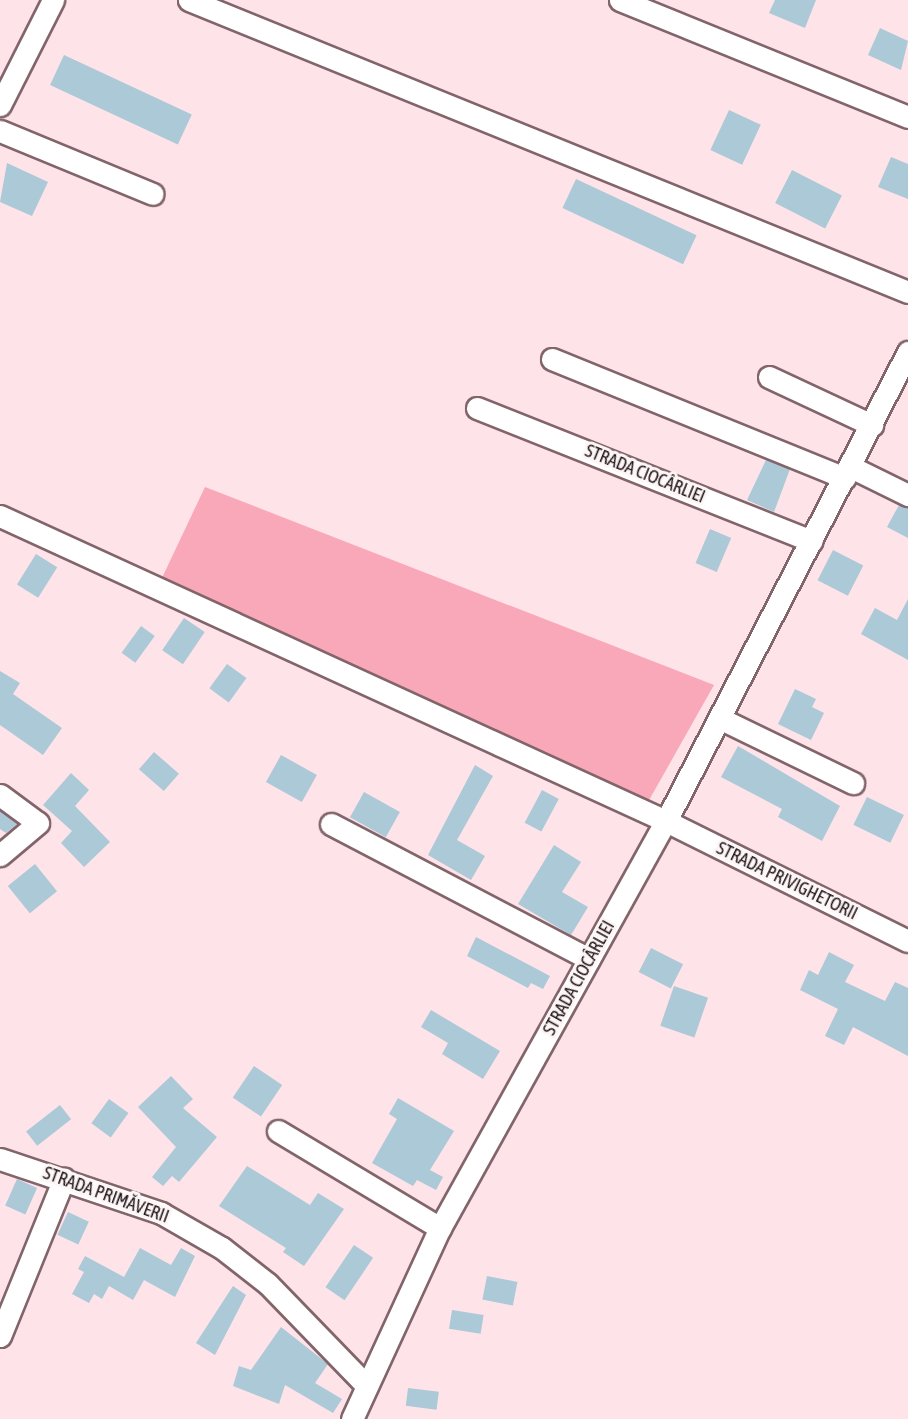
<!DOCTYPE html>
<html>
<head>
<meta charset="utf-8">
<style>
	body { margin:0 }
	#map { position:relative; width:908px; height:1419px; overflow:hidden; background:#fee3e8; font-family:"Asap Condensed",sans-serif }
	div>[style] { position:absolute }
	.green>* { inset:0; background:#f8a8b8 }
	.building>* { inset:0; background:#abc9d7; transform-origin:0 0 }
	.roads { filter:drop-shadow(2px 0 #82656a) drop-shadow(-2px 0 #82656a) drop-shadow(0 2px #82656a) drop-shadow(0 -2px #82656a) }
	.minor>* { height:21px; margin:-10.5px; padding:0 10.5px; transform-origin:10.5px; border-radius:10.5px; background:#fff }
	span { translate:-50% -50%; white-space:nowrap; text-align:center; line-height:1.15; -webkit-text-stroke:6px #fdf6f7; paint-order:stroke }
	.street-label { font-size:18px; color:#1e1315 }
</style>
</head>
<body>
<div id="map">
	<div class="green">
		<div style="clip-path:polygon(205px 487px,714px 685px,648px 802px,161px 580px)"></div>
	</div>
	<div class="building">
		<div style="clip-path:polygon(775px 0,816px 0,805px 28px,769px 13px)"></div>
		<div style="clip-path:polygon(880px 28px,908px 41px,901px 70px,868px 55px)"></div>
		<div style="left:64px;top:55px;width:141px;height:33px;rotate:25deg"></div>
		<div style="left:729px;top:110px;width:35px;height:44px;rotate:25deg"></div>
		<div style="clip-path:polygon(891px 157px,908px 164px,908px 199px,878px 187px)"></div>
		<div style="clip-path:polygon(7px 163px,48px 182px,32px 216px,0 202px)"></div>
		<div style="left:792px;top:170px;width:56px;height:37px;rotate:27deg"></div>
		<div style="left:576px;top:179px;width:133px;height:32px;rotate:25deg"></div>
		<div style="clip-path:polygon(766px 460px,790px 469px,774px 512px,747px 500px)"></div>
		<div style="clip-path:polygon(899px 505px,908px 508px,908px 538px,887px 527px)"></div>
		<div style="left:710px;top:529px;width:23px;height:37px;rotate:23deg"></div>
		<div style="left:833px;top:550px;width:34px;height:34px;rotate:27deg"></div>
		<div style="left:36px;top:554px;width:25px;height:36px;rotate:32deg"></div>
		<div style="clip-path:polygon(908px 599px,908px 660px,861px 634px,875px 608px,897px 620px)"></div>
		<div style="left:184px;top:618px;width:25px;height:39px;rotate:34deg"></div>
		<div style="left:141px;top:626px;width:17px;height:33px;rotate:36deg"></div>
		<div style="left:227px;top:664px;width:24px;height:30px;rotate:36deg"></div>
		<div style="clip-path:polygon(0 671px,20px 683px,13px 694px,62px 728px,43px 755px,0 725px)"></div>
		<div style="clip-path:polygon(795px 689px,816px 699px,812px 707px,824px 713px,811px 740px,778px 724px)"></div>
		<div style="clip-path:polygon(738px 746px,840px 806px,822px 841px,778px 817px,782px 809px,721px 777px)"></div>
		<div style="left:154px;top:752px;width:33px;height:23px;rotate:41deg"></div>
		<div style="left:281px;top:755px;width:41px;height:31px;rotate:29deg"></div>
		<div style="clip-path:polygon(475px 765px,493px 776px,457px 840px,485px 856px,471px 880px,428px 855px)"></div>
		<div style="clip-path:polygon(71px 773px,89px 790px,75px 806px,110px 842px,84px 867px,61px 843px,72px 831px,43px 805px)"></div>
		<div style="left:542px;top:790px;width:19px;height:37px;rotate:28deg"></div>
		<div style="left:364px;top:792px;width:41px;height:29px;rotate:29deg"></div>
		<div style="left:867px;top:797px;width:41px;height:31px;rotate:26deg"></div>
		<div style="clip-path:polygon(0 811px,17px 824px,6px 833px,0 829px)"></div>
		<div style="clip-path:polygon(554px 845px,581px 862px,562px 892px,588px 907px,571px 935px,518px 904px)"></div>
		<div style="left:35px;top:864px;width:35px;height:35px;rotate:51deg"></div>
		<div style="clip-path:polygon(476px 937px,550px 976px,543px 989px,531px 983px,528px 988px,467px 956px)"></div>
		<div style="left:651px;top:948px;width:36px;height:27px;rotate:27deg"></div>
		<div style="clip-path:polygon(829px 952px,854px 965px,845px 982px,885px 1001px,895px 982px,908px 988px,908px 1056px,853px 1027px,844px 1045px,825px 1036px,838px 1009px,800px 990px,809px 970px,818px 975px)"></div>
		<div style="left:674px;top:986px;width:36px;height:42px;rotate:19deg"></div>
		<div style="clip-path:polygon(431px 1010px,500px 1051px,483px 1079px,442px 1054px,448px 1043px,421px 1027px)"></div>
		<div style="left:254px;top:1066px;width:34px;height:38px;rotate:34deg"></div>
		<div style="clip-path:polygon(171px 1076px,193px 1099px,183px 1108px,217px 1137px,179px 1182px,172px 1176px,163px 1186px,152px 1177px,176px 1147px,138px 1107px)"></div>
		<div style="clip-path:polygon(398px 1098px,454px 1131px,430px 1170px,443px 1177px,436px 1190px,417px 1180px,413px 1186px,372px 1163px,397px 1119px,389px 1114px)"></div>
		<div style="left:109px;top:1099px;width:24px;height:30px;rotate:36deg"></div>
		<div style="left:60px;top:1105px;width:18px;height:43px;rotate:52deg"></div>
		<div style="clip-path:polygon(247px 1166px,310px 1205px,318px 1193px,344px 1209px,304px 1266px,283px 1252px,286px 1248px,219px 1206px)"></div>
		<div style="left:17px;top:1179px;width:22px;height:29px;rotate:24deg"></div>
		<div style="left:68px;top:1212px;width:23px;height:25px;rotate:25deg"></div>
		<div style="left:354px;top:1245px;width:23px;height:51px;rotate:34deg"></div>
		<div style="clip-path:polygon(140px 1248px,171px 1265px,181px 1248px,195px 1256px,175px 1297px,144px 1280px,133px 1300px,109px 1286px,102px 1299px,94px 1294px,89px 1303px,72px 1294px,84px 1272px,78px 1269px,85px 1256px,124px 1277px)"></div>
		<div style="left:487px;top:1276px;width:31px;height:24px;rotate:11deg"></div>
		<div style="clip-path:polygon(233px 1286px,246px 1295px,215px 1355px,196px 1343px)"></div>
		<div style="left:452px;top:1310px;width:32px;height:19px;rotate:9deg"></div>
		<div style="clip-path:polygon(281px 1327px,328px 1364px,315px 1383px,342px 1399px,333px 1413px,285px 1385px,279px 1404px,233px 1386px,239px 1366px,251px 1370px)"></div>
		<div style="left:408px;top:1388px;width:31px;height:18px;rotate:7deg"></div>
	</div>
	<div class="roads">
		<div class="minor">
			<div style="left:189px;top:0;width:776px;rotate:22.1deg"></div>
			<div style="left:620px;top:0;width:311px;rotate:22.1deg"></div>
			<div style="left:0;top:105px;width:118px;rotate:-63.2deg"></div>
			<div style="left:0;top:131px;width:165px;rotate:22.4deg"></div>
			<div style="left:552px;top:359px;width:316px;rotate:22.1deg"></div>
			<div style="left:769px;top:377px;width:114px;rotate:25deg"></div>
			<div style="left:477px;top:408px;width:360px;rotate:21.7deg"></div>
			<div style="left:851px;top:467px;width:64px;rotate:26.2deg"></div>
			<div style="left:0;top:516px;width:733px;rotate:24.61deg"></div>
			<div style="left:666px;top:821px;width:270px;rotate:26.4deg"></div>
			<div style="left:721px;top:719px;width:147px;rotate:25.9deg"></div>
			<div style="left:0;top:795px;width:47px;rotate:36.4deg"></div>
			<div style="left:38px;top:823px;width:50px;rotate:139.9deg"></div>
			<div style="left:331px;top:824px;width:291px;rotate:27.6deg"></div>
			<div style="left:278px;top:1131px;width:189px;rotate:30.9deg"></div>
			<div style="left:0;top:1159px;width:170px;rotate:18.5deg"></div>
			<div style="left:161px;top:1213px;width:70px;rotate:29.8deg"></div>
			<div style="left:222px;top:1248px;width:58px;rotate:38deg"></div>
			<div style="left:268px;top:1284px;width:142px;rotate:45.9deg"></div>
			<div style="left:0;top:1336px;width:170px;rotate:-67.9deg"></div>
			<div style="left:352px;top:1419px;width:210px;rotate:-65.3deg"></div>
			<div style="left:440px;top:1228px;width:466px;rotate:-61deg"></div>
			<div style="left:666px;top:821px;width:528px;rotate:-62.71deg"></div>
		</div>
	</div>
	<div class="street-label">
		<span style="left:645px;top:474px;rotate:22deg">STRADA CIOCÂRLIEI</span>
		<span style="left:787px;top:881px;rotate:26deg">STRADA PRIVIGHETORII</span>
		<span style="left:579px;top:978px;rotate:-61deg">STRADA CIOCÂRLIEI</span>
		<span style="left:106px;top:1195px;rotate:20deg">STRADA PRIMĂVERII</span>
	</div>
</div>
</body>
</html>
